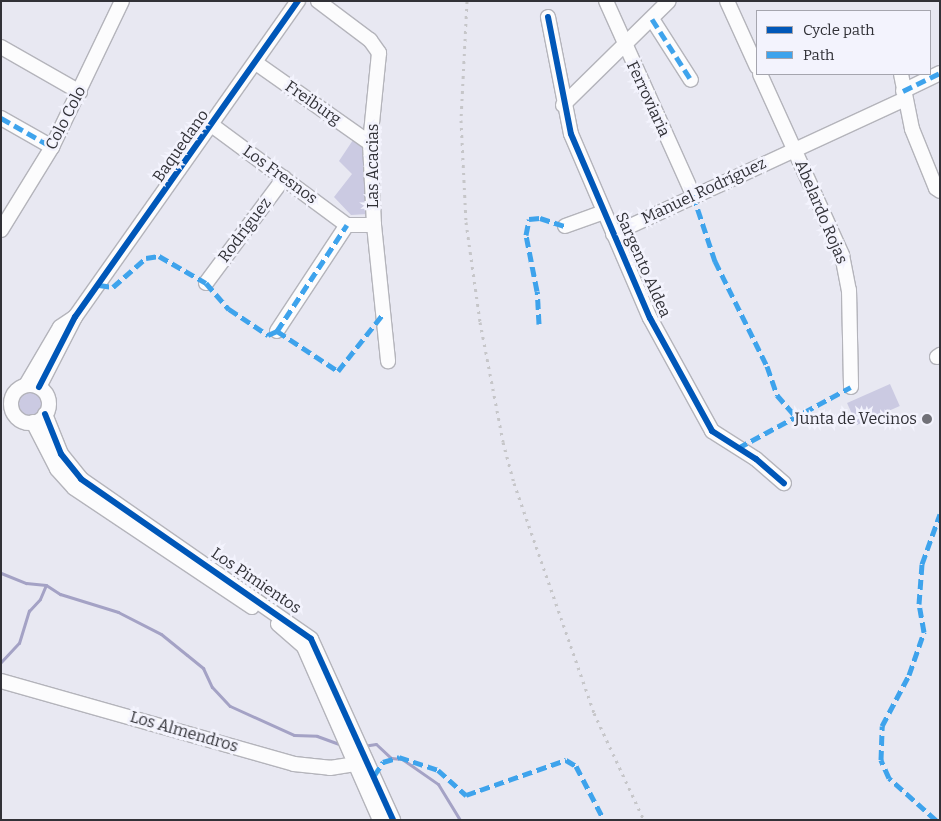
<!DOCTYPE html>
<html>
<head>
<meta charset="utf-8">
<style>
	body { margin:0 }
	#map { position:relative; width:941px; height:821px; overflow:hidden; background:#e8e8f2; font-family:Bitter,serif }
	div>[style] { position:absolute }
	.green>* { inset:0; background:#cbcae2; transform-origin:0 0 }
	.round { border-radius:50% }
	.stream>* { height:3px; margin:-1.5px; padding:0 1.5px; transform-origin:1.5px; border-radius:1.5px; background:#a4a2c5 }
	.roads { filter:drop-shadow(1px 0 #b4b4bb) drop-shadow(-1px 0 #b4b4bb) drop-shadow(0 1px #b4b4bb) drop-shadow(0 -1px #b4b4bb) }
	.minor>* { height:14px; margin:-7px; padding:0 7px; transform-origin:7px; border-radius:7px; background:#fcfcfd }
	.minor>.ring { margin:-7px; padding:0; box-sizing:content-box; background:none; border:14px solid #fcfcfd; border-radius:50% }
	.rail>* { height:3px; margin-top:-1.5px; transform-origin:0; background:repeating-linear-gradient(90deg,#c6c6c9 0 2.5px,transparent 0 7.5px) }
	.quiet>* { height:5px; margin-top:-2.5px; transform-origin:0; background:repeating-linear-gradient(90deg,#3ea3ec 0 10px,transparent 0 15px) }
	.cycleway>* { height:6px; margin:-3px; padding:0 3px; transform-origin:3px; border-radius:3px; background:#0057b8 }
	.dots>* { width:14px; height:14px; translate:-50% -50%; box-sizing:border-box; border:2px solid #f3f3fd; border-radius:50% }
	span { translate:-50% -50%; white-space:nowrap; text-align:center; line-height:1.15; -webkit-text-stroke:5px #f3f3fd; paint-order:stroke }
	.street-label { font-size:16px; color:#313137 }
	.poi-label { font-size:16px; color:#313137 }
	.right { translate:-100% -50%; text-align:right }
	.frame { position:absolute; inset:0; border:2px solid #313137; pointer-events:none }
	.legend { position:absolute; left:756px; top:10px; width:175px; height:65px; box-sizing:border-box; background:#f3f3fd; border:1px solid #a5a5ae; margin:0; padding:6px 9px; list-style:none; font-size:15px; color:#313137 }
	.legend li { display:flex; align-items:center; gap:10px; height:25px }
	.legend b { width:25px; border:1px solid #a5a5ae }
</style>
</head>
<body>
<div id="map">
	<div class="green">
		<div style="clip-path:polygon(355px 137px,367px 147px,368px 214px,351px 215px,334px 197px,352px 174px,339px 161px)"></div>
		<div style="left:890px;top:384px;width:24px;height:47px;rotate:66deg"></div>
		<div class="round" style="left:16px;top:391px;width:26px;height:26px"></div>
	</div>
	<div class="stream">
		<div style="left:1px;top:573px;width:27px;rotate:22deg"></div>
		<div style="left:26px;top:583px;width:20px;rotate:6deg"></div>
		<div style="left:46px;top:585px;width:17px;rotate:33deg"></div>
		<div style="left:60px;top:594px;width:61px;rotate:17.2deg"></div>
		<div style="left:118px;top:612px;width:48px;rotate:27.1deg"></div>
		<div style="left:161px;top:634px;width:33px;rotate:39deg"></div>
		<div style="left:187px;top:655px;width:21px;rotate:39deg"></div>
		<div style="left:203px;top:668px;width:21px;rotate:65deg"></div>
		<div style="left:212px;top:687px;width:26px;rotate:47deg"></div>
		<div style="left:230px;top:706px;width:70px;rotate:24.4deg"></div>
		<div style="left:294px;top:735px;width:23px;rotate:2deg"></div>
		<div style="left:317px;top:736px;width:27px;rotate:20deg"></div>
		<div style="left:1px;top:662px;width:26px;rotate:-47deg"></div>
		<div style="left:19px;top:643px;width:34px;rotate:-73deg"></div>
		<div style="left:29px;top:611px;width:16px;rotate:-47deg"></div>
		<div style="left:40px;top:599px;width:15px;rotate:-67deg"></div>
		<div style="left:363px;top:746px;width:13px;rotate:-9deg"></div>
		<div style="left:376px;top:744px;width:21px;rotate:43deg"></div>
		<div style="left:391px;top:758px;width:11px;rotate:5deg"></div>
		<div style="left:402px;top:759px;width:44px;rotate:34.8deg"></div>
		<div style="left:438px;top:784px;width:42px;rotate:58.6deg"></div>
	</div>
	<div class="roads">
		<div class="minor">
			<div style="left:318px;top:1px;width:65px;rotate:36.9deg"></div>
			<div style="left:370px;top:40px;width:16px;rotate:55deg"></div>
			<div style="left:379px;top:53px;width:90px;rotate:95.7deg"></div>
			<div style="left:370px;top:143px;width:82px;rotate:87.2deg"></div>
			<div style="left:374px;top:225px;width:137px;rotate:84.1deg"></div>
			<div style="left:606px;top:1px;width:213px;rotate:65.8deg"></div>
			<div style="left:727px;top:1px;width:72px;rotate:65.6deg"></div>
			<div style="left:548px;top:17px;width:119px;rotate:78.9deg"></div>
			<div style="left:571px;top:134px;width:200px;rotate:66.8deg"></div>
			<div style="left:650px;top:318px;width:129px;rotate:61.2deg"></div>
			<div style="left:712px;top:431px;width:52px;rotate:32.5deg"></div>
			<div style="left:756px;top:459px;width:37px;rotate:41deg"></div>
			<div style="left:652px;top:19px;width:72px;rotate:57.4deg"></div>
			<div style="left:1px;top:47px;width:91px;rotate:29.7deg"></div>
			<div style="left:256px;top:63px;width:139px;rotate:35.1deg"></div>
			<div style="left:760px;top:74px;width:199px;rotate:65.6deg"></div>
			<div style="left:842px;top:255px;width:36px;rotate:79deg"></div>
			<div style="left:849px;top:290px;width:97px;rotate:88.8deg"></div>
			<div style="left:901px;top:74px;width:56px;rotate:78.7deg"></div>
			<div style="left:912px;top:129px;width:64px;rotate:67.9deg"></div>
			<div style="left:936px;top:188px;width:5px;rotate:37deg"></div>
			<div style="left:903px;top:91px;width:41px;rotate:-25.9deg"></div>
			<div style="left:563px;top:105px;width:148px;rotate:-44.5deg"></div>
			<div style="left:1px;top:118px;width:59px;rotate:29.6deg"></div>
			<div style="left:213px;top:126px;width:167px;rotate:36.5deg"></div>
			<div style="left:347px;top:225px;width:27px"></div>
			<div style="left:565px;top:226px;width:41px;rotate:-19.7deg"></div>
			<div style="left:1px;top:230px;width:97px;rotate:-58.4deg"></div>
			<div style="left:52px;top:147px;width:162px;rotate:-64.4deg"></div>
			<div style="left:613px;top:234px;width:322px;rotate:-24.8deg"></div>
			<div style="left:206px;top:283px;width:131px;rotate:-53.4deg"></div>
			<div style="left:277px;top:331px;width:127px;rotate:-56.6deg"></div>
			<div style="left:937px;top:357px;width:4px;rotate:-34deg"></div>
			<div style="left:26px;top:385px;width:67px;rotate:-59.6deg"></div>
			<div style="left:60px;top:327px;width:18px;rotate:-34deg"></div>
			<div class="ring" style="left:11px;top:385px;width:24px;height:24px"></div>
			<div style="left:39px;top:387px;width:79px;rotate:-62.8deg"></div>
			<div style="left:75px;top:317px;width:387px;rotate:-54.8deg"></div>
			<div style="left:45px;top:414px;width:43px;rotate:68.2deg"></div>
			<div style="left:61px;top:454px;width:32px;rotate:51deg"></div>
			<div style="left:81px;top:479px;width:280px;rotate:34.8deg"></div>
			<div style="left:311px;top:639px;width:199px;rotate:65.6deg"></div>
			<div style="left:33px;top:422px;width:53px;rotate:62.9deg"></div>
			<div style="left:57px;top:469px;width:25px;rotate:48deg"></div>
			<div style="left:74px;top:488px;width:214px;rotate:33.8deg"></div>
			<div style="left:278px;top:624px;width:35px;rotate:41deg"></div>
			<div style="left:304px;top:647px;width:189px;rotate:66.3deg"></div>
			<div style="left:1px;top:681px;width:305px;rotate:15.8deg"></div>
			<div style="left:294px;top:764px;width:36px;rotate:6deg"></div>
			<div style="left:330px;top:768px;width:33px;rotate:-9deg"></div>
		</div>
	</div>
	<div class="rail">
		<div style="left:467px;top:1px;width:119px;rotate:92.9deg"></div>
		<div style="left:461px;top:120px;width:102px;rotate:87.2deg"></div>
		<div style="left:466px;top:222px;width:101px;rotate:82deg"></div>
		<div style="left:480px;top:322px;width:122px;rotate:79.1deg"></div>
		<div style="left:503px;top:442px;width:42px;rotate:75deg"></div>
		<div style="left:514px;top:483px;width:244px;rotate:70.8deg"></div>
		<div style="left:594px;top:713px;width:118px;rotate:65deg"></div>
	</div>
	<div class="quiet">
		<div style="left:652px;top:19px;width:72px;rotate:57.4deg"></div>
		<div style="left:903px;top:91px;width:41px;rotate:-25.9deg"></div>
		<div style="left:1px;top:118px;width:59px;rotate:29.6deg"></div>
		<div style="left:693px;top:195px;width:70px;rotate:71.6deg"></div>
		<div style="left:715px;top:261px;width:117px;rotate:63.7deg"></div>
		<div style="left:767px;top:366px;width:31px;rotate:71deg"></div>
		<div style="left:777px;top:395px;width:28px;rotate:49deg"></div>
		<div style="left:99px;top:285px;width:14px;rotate:8deg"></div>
		<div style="left:113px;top:287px;width:44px;rotate:-41.3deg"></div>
		<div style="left:146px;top:258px;width:13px;rotate:-9deg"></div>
		<div style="left:159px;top:256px;width:54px;rotate:29.9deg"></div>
		<div style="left:206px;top:283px;width:35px;rotate:49deg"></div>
		<div style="left:229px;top:309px;width:47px;rotate:33.7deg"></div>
		<div style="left:268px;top:335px;width:10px;rotate:-24deg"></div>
		<div style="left:277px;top:331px;width:73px;rotate:33.3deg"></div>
		<div style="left:338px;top:371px;width:73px;rotate:-51.7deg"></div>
		<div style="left:539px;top:324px;width:33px;rotate:-93deg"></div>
		<div style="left:537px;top:291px;width:57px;rotate:-101.1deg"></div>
		<div style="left:526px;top:235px;width:16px;rotate:-79deg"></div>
		<div style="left:529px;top:219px;width:11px;rotate:-5deg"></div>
		<div style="left:540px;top:218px;width:26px;rotate:18deg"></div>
		<div style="left:277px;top:331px;width:127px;rotate:-56.6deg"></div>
		<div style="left:738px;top:448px;width:128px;rotate:-28.4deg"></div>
		<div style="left:374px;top:776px;width:17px;rotate:-57deg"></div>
		<div style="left:383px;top:762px;width:17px;rotate:-17deg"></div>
		<div style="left:399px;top:757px;width:41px;rotate:18.4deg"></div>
		<div style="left:438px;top:770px;width:38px;rotate:42deg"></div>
		<div style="left:466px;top:795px;width:106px;rotate:-19.3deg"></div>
		<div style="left:566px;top:760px;width:12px;rotate:31deg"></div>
		<div style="left:576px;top:766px;width:61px;rotate:62.6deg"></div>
		<div style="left:936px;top:820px;width:63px;rotate:-138.2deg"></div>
		<div style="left:889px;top:778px;width:20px;rotate:-114deg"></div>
		<div style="left:881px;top:760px;width:34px;rotate:-88deg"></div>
		<div style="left:882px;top:726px;width:58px;rotate:-62.1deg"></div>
		<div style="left:909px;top:675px;width:46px;rotate:-70.8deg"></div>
		<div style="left:924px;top:632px;width:28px;rotate:-100deg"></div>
		<div style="left:919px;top:604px;width:40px;rotate:-85.7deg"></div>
		<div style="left:922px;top:564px;width:53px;rotate:-70.2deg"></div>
	</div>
	<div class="cycleway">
		<div style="left:548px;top:17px;width:119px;rotate:78.9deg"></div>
		<div style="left:571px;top:134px;width:200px;rotate:66.8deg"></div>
		<div style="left:650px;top:318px;width:129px;rotate:61.2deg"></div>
		<div style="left:712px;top:431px;width:52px;rotate:32.5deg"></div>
		<div style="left:756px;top:459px;width:37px;rotate:41deg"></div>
		<div style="left:39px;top:387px;width:79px;rotate:-62.8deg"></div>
		<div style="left:75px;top:317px;width:387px;rotate:-54.8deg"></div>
		<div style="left:45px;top:414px;width:43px;rotate:68.2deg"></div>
		<div style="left:61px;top:454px;width:32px;rotate:51deg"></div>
		<div style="left:81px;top:479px;width:280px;rotate:34.8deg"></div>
		<div style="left:311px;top:639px;width:199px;rotate:65.6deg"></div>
	</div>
	<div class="dots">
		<div style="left:927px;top:419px;background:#717178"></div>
	</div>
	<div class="street-label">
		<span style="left:648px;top:99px;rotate:65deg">Ferroviaria</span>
		<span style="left:313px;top:103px;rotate:35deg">Freiburg</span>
		<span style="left:66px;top:118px;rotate:-63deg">Colo Colo</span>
		<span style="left:181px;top:146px;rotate:-55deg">Baquedano</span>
		<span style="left:373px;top:166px;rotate:-90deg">Las Acacias</span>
		<span style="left:280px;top:175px;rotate:36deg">Los Fresnos</span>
		<span style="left:704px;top:191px;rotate:-25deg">Manuel Rodríguez</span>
		<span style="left:821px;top:212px;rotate:67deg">Abelardo Rojas</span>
		<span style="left:245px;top:230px;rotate:-53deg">Rodríguez</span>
		<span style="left:643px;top:265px;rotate:66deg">Sargento Aldea</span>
		<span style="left:256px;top:581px;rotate:34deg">Los Pimientos</span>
		<span style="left:184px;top:732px;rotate:16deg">Los Almendros</span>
	</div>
	<div class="poi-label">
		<span class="right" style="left:917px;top:419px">Junta de Vecinos</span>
	</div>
	<div class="frame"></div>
	<ul class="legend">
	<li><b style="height:6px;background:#0057b8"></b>Cycle path</li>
	<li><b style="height:6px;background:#3ea3ec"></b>Path</li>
	</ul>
</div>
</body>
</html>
